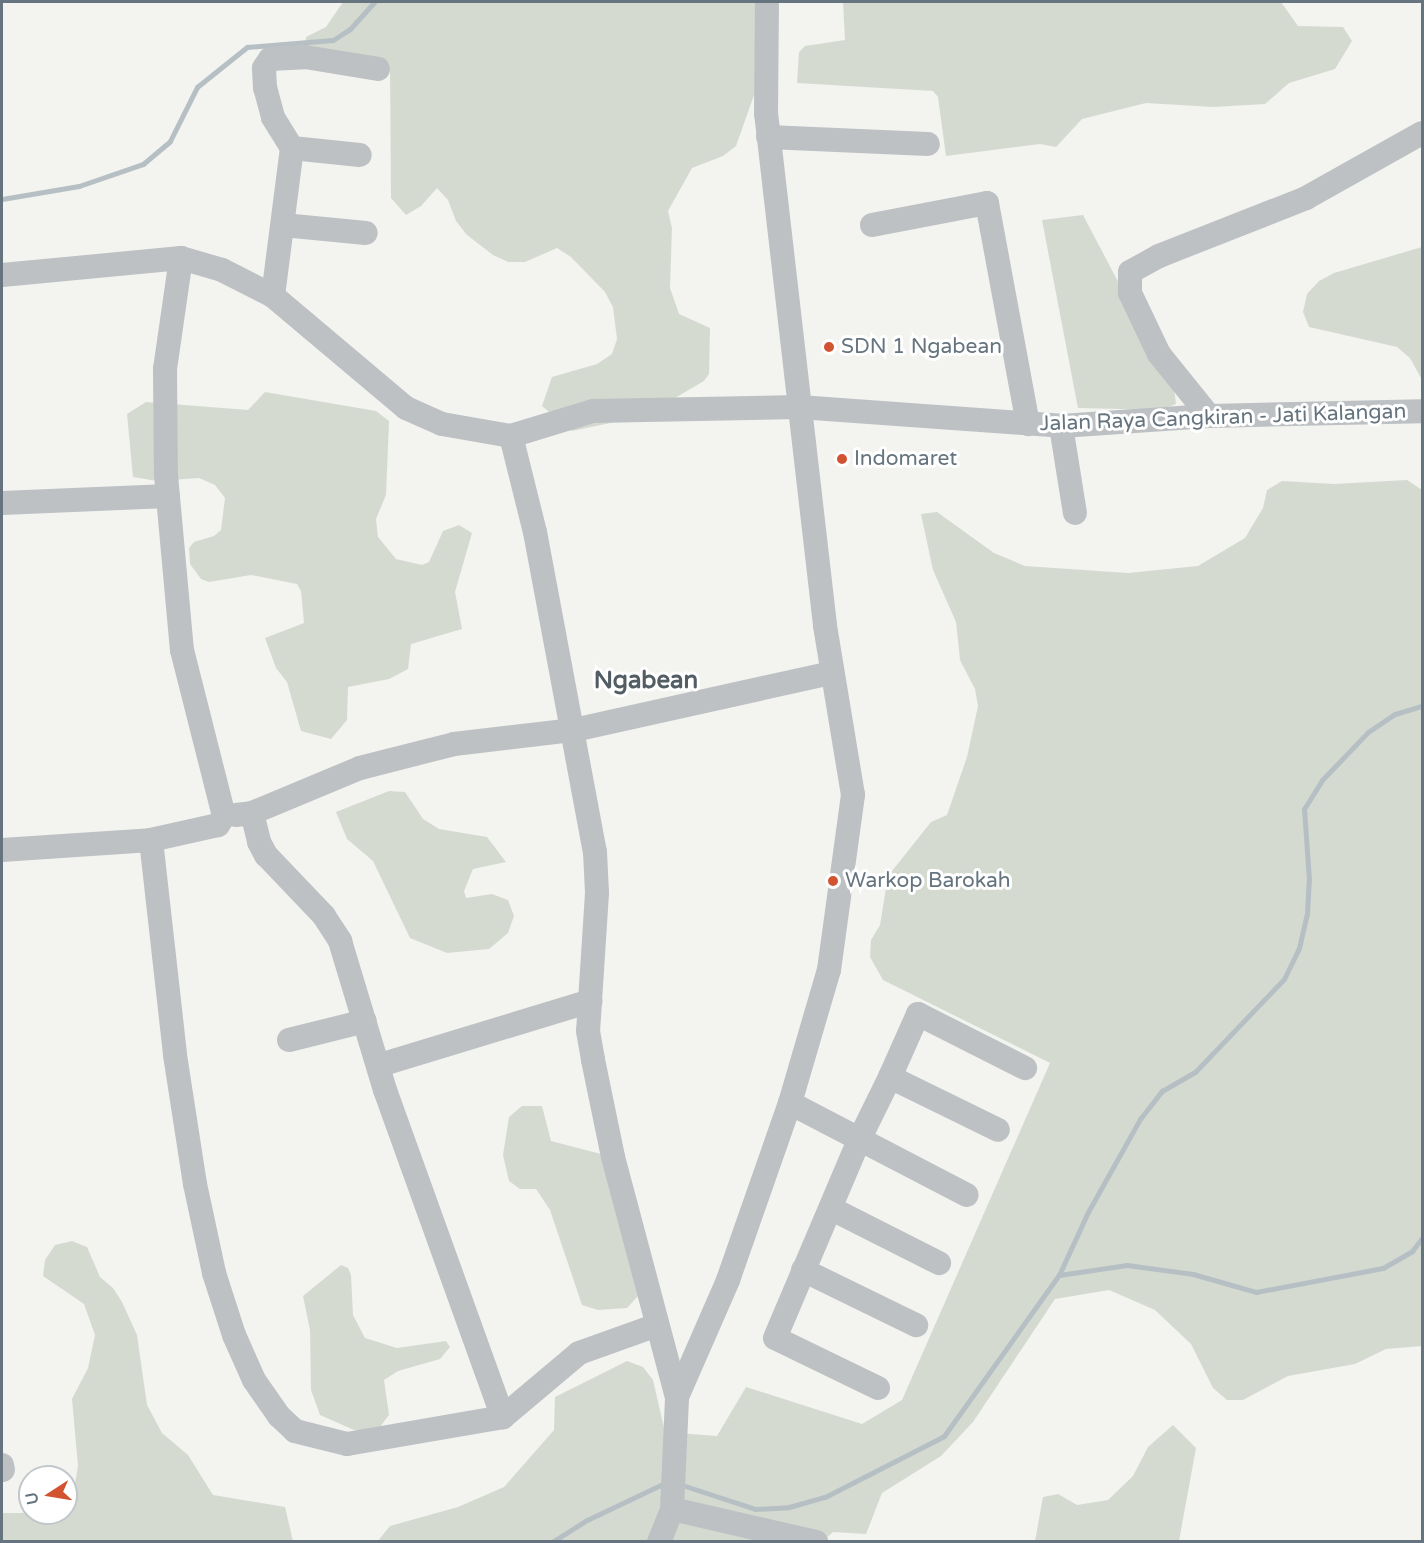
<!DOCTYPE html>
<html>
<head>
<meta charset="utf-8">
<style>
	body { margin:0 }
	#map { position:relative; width:1424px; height:1543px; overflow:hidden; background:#f3f3f0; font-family:"Varela Round",sans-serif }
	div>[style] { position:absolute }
	.green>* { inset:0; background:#d5dad1 }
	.stream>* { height:5px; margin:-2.5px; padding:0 2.5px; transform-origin:2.5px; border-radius:2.5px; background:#b6c0c4 }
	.minor>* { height:24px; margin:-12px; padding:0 12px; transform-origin:12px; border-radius:12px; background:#bdc1c4 }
	.dots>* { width:16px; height:16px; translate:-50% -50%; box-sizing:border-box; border:3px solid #fff; border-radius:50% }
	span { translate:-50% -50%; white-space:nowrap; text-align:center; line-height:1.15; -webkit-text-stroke:6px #fff; paint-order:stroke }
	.poi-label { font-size:21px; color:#65747e }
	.left { translate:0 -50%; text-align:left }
	.street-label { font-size:21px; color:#65747e }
	.quarter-label { font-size:24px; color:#525d64; font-weight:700 }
	.frame { position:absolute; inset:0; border:3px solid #65747e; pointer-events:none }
	.north { position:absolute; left:18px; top:1465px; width:60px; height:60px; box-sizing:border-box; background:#fff; border:2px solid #c1c7cb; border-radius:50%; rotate:258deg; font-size:16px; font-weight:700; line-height:24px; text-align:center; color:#65747e }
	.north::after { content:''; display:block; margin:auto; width:21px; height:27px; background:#d15332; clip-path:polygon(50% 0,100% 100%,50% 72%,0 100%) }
</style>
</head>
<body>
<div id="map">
	<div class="green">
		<div style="clip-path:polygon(343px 2px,761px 2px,759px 81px,736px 146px,723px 156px,692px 168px,668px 211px,672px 228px,670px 288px,679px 314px,710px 328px,709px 374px,704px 381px,644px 416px,572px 431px,542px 406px,552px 377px,597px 364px,612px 354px,617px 339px,613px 307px,605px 292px,571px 257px,557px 248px,525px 262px,508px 262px,493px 255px,467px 235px,456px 221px,448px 200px,437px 188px,421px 206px,406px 215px,391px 198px,390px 66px,305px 57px,306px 37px,326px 27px)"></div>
		<div style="clip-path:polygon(843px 2px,1281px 2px,1298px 26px,1343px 27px,1352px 41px,1335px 69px,1289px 83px,1265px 104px,1213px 107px,1146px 103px,1082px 119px,1056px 147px,1040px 144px,946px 156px,938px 97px,933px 91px,797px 83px,799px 52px,805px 46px,845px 40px)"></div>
		<div style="clip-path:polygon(1083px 215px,1174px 388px,1176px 404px,1161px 410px,1078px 408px,1042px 220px)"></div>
		<div style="clip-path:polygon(1422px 247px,1422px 380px,1410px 358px,1397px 347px,1309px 327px,1303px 312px,1307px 294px,1319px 281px,1334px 273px)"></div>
		<div style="clip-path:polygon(265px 392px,376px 411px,389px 421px,386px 495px,376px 519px,378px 537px,396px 559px,422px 565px,429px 562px,443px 531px,459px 525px,472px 533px,455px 592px,462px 629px,411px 644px,408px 669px,389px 679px,348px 687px,347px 720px,331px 739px,301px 731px,287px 682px,276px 668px,265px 638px,304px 623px,301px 591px,297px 584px,251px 575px,209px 582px,201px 579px,190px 564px,189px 548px,194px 542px,214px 536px,221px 530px,225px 498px,215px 485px,199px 478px,157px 481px,133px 477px,127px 414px,146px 402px,248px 410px)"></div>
		<div style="clip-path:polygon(1407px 480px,1422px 490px,1422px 1346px,1386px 1349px,1355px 1364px,1288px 1376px,1243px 1400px,1227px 1400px,1213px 1388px,1191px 1344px,1155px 1310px,1109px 1290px,1055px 1299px,973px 1422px,941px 1456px,882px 1493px,866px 1534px,833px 1532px,822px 1542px,377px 1542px,390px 1526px,458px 1507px,504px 1487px,554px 1430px,555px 1397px,627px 1361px,643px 1367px,653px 1380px,665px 1432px,717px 1436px,746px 1387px,862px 1424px,902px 1400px,1050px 1063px,883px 980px,870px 957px,871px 940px,880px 925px,888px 876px,931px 822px,947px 815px,967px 757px,978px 706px,975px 689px,960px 660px,956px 622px,933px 570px,921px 514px,937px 512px,994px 553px,1025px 566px,1128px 573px,1198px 566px,1245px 538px,1263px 508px,1267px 490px,1282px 481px,1334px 484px)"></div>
		<div style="clip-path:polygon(389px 791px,405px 792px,423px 819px,439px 829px,487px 837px,506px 862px,473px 869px,464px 891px,466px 898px,492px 894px,508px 900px,514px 916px,508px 933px,489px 949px,447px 953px,410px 938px,373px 861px,347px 839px,336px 812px)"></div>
		<div style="clip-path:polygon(522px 1106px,542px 1106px,551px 1141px,601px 1154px,638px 1296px,627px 1308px,598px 1310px,582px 1305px,550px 1210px,536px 1189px,520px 1189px,509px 1181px,503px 1155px,509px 1117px)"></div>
		<div style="clip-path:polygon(72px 1241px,87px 1247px,100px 1277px,113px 1288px,122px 1302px,137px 1335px,147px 1405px,162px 1433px,188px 1455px,213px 1495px,285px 1507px,293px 1541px,2px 1541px,2px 1513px,66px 1513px,66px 1498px,75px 1484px,78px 1466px,72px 1399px,88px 1368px,95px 1335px,84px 1304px,43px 1276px,45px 1260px,55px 1245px)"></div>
		<div style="clip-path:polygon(341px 1265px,348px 1268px,351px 1275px,353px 1315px,365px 1338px,397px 1348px,446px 1341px,450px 1347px,440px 1359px,398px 1371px,384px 1380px,389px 1415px,379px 1428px,371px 1431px,354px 1430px,320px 1415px,311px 1390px,310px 1330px,303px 1296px)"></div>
		<div style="clip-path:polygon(1173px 1425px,1196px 1448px,1179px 1541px,1035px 1541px,1043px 1497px,1058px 1494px,1077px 1505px,1108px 1500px,1133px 1476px,1148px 1447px)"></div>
	</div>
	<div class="stream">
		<div style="left:2px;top:199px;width:78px;rotate:-9.6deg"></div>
		<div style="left:79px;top:186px;width:68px;rotate:-19deg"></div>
		<div style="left:143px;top:164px;width:35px;rotate:-40deg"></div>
		<div style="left:170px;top:141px;width:60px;rotate:-63.4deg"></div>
		<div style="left:197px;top:87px;width:64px;rotate:-38.7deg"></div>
		<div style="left:247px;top:47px;width:86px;rotate:-4.7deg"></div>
		<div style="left:333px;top:40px;width:20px;rotate:-33deg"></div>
		<div style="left:350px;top:29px;width:36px;rotate:-48deg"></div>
		<div style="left:1059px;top:1275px;width:69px;rotate:-8.4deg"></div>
		<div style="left:1127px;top:1265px;width:67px;rotate:7.8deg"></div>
		<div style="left:1193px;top:1274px;width:66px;rotate:15.9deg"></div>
		<div style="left:1256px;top:1292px;width:129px;rotate:-10.7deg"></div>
		<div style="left:1383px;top:1268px;width:34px;rotate:-30deg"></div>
		<div style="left:1412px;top:1251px;width:16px;rotate:-52deg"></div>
		<div style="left:679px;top:1484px;width:80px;rotate:18.2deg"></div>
		<div style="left:755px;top:1509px;width:34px;rotate:-3deg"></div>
		<div style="left:789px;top:1507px;width:37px;rotate:-16deg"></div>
		<div style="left:825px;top:1497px;width:134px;rotate:-27.1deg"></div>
		<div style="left:944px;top:1436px;width:198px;rotate:-54.5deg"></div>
		<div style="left:1059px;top:1275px;width:69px;rotate:-65.3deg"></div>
		<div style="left:1088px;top:1212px;width:107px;rotate:-60.8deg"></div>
		<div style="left:1140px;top:1119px;width:36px;rotate:-52deg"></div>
		<div style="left:1162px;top:1091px;width:39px;rotate:-30deg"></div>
		<div style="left:1196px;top:1071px;width:127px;rotate:-46.3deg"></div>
		<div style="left:1284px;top:979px;width:34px;rotate:-64deg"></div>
		<div style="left:1299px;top:948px;width:35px;rotate:-77deg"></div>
		<div style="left:1307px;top:914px;width:34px;rotate:-87deg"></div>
		<div style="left:1309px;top:880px;width:71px;rotate:-94deg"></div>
		<div style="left:1304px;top:809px;width:34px;rotate:-58deg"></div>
		<div style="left:1322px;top:780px;width:66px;rotate:-46.2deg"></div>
		<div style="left:1368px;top:732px;width:32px;rotate:-34deg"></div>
		<div style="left:1395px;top:714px;width:28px;rotate:-17deg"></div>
		<div style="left:552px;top:1542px;width:41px;rotate:-32.2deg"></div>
		<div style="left:587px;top:1520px;width:89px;rotate:-25.4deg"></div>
	</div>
	<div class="minor">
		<div style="left:768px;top:137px;width:160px;rotate:2.5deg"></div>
		<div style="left:292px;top:148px;width:68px;rotate:5.9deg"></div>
		<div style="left:283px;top:225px;width:83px;rotate:5.5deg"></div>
		<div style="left:872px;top:225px;width:117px;rotate:-10.8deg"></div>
		<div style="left:987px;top:203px;width:225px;rotate:79.5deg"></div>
		<div style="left:181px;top:258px;width:112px;rotate:98.2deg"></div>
		<div style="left:165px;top:369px;width:106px;rotate:89.5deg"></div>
		<div style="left:166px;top:475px;width:176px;rotate:84.8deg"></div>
		<div style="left:182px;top:650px;width:171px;rotate:75.8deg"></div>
		<div style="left:224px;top:816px;width:11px;rotate:124deg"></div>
		<div style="left:218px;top:825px;width:69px;rotate:167.4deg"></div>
		<div style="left:151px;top:840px;width:216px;rotate:83.6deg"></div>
		<div style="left:175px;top:1055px;width:131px;rotate:81.2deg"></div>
		<div style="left:195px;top:1184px;width:91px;rotate:77.9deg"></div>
		<div style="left:214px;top:1273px;width:65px;rotate:72.1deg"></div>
		<div style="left:234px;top:1335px;width:49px;rotate:66deg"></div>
		<div style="left:254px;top:1380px;width:44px;rotate:55.2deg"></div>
		<div style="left:279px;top:1416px;width:22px;rotate:43deg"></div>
		<div style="left:295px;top:1431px;width:54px;rotate:14deg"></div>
		<div style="left:347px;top:1444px;width:158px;rotate:-9.8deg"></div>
		<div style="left:503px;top:1417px;width:99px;rotate:-40.1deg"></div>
		<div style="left:579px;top:1353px;width:83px;rotate:-19.7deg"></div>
		<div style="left:2px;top:275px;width:180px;rotate:-5.4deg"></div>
		<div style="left:181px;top:258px;width:43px;rotate:16.3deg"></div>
		<div style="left:222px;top:270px;width:57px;rotate:27deg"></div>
		<div style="left:273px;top:296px;width:174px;rotate:40.1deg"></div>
		<div style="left:406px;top:408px;width:39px;rotate:24deg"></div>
		<div style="left:442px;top:424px;width:70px;rotate:9.9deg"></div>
		<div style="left:511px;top:436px;width:86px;rotate:-17deg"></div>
		<div style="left:593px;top:411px;width:206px;rotate:-1.1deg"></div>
		<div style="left:799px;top:407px;width:263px;rotate:4.1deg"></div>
		<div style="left:1061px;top:426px;width:148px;rotate:-3.9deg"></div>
		<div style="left:1209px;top:416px;width:213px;rotate:-1.3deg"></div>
		<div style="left:273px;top:296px;width:149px;rotate:-82.7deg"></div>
		<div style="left:292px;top:148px;width:36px;rotate:-122deg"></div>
		<div style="left:273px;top:117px;width:30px;rotate:-105deg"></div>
		<div style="left:265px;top:88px;width:20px;rotate:-93deg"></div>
		<div style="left:264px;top:68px;width:11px;rotate:-56deg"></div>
		<div style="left:270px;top:59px;width:35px;rotate:-3deg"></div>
		<div style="left:305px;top:57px;width:74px;rotate:9.3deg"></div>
		<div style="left:1209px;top:416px;width:80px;rotate:-128.9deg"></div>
		<div style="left:1159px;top:354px;width:68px;rotate:-115.4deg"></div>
		<div style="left:1130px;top:293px;width:21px;rotate:-90deg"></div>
		<div style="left:1130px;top:272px;width:33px;rotate:-29deg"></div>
		<div style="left:1159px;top:256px;width:158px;rotate:-21.5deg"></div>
		<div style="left:1306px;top:198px;width:133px;rotate:-29.3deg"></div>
		<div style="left:1061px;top:426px;width:88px;rotate:80.9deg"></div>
		<div style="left:511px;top:436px;width:99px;rotate:76deg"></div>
		<div style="left:535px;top:532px;width:326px;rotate:79.4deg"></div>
		<div style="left:595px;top:852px;width:41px;rotate:87.2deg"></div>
		<div style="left:597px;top:893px;width:138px;rotate:93.7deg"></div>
		<div style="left:588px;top:1031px;width:29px;rotate:80deg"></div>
		<div style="left:593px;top:1060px;width:99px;rotate:78.3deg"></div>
		<div style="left:613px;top:1157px;width:248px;rotate:75.1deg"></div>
		<div style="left:2px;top:503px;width:166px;rotate:-2.4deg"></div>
		<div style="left:252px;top:813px;width:30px;rotate:76deg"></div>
		<div style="left:259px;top:842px;width:15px;rotate:62deg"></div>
		<div style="left:266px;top:855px;width:84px;rotate:46.4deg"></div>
		<div style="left:324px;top:916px;width:30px;rotate:57deg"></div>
		<div style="left:340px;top:941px;width:156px;rotate:73.2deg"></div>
		<div style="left:385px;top:1090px;width:348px;rotate:70.2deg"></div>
		<div style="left:236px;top:815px;width:16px;rotate:-7deg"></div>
		<div style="left:252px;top:813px;width:117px;rotate:-22.6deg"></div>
		<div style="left:360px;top:768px;width:97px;rotate:-14.3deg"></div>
		<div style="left:454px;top:744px;width:121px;rotate:-6.7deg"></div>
		<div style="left:574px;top:730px;width:264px;rotate:-12.5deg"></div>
		<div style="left:2px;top:850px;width:149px;rotate:-3.8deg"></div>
		<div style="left:289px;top:1040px;width:78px;rotate:-14deg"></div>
		<div style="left:380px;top:1065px;width:220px;rotate:-16.9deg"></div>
		<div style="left:890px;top:1077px;width:69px;rotate:-66deg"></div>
		<div style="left:918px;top:1014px;width:120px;rotate:26.8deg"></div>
		<div style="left:790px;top:1103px;width:199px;rotate:27.5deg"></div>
		<div style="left:832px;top:1209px;width:120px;rotate:26.8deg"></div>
		<div style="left:803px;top:1270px;width:126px;rotate:26deg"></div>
		<div style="left:878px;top:1388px;width:114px;rotate:-154.1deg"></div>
		<div style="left:775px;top:1338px;width:215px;rotate:-67deg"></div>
		<div style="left:859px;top:1140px;width:70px;rotate:-63.8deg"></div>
		<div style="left:890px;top:1077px;width:120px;rotate:26.1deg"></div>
		<div style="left:2px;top:1465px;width:5px;rotate:79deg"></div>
		<div style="left:672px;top:1509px;width:148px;rotate:12.9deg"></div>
		<div style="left:659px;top:1542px;width:35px;rotate:-68deg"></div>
		<div style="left:672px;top:1509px;width:112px;rotate:-87.4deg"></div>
		<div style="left:677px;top:1397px;width:128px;rotate:-66.4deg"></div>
		<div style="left:728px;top:1280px;width:188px;rotate:-70.7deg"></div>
		<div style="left:790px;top:1103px;width:139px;rotate:-73.7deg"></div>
		<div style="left:829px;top:970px;width:177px;rotate:-82.2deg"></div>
		<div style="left:853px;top:795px;width:172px;rotate:-99.4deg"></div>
		<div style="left:825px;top:625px;width:515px;rotate:-96.57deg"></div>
		<div style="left:766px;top:113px;width:111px;rotate:-89.5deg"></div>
	</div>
	<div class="dots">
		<div style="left:829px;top:347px;background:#d15332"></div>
		<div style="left:842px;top:459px;background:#d15332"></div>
		<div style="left:833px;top:881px;background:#d15332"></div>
	</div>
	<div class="poi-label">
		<span class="left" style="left:841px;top:347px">SDN 1 Ngabean</span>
		<span class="left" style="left:854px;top:459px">Indomaret</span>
		<span class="left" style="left:845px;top:881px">Warkop Barokah</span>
	</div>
	<div class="street-label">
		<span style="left:1223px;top:418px;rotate:-2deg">Jalan Raya Cangkiran - Jati Kalangan</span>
	</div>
	<div class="quarter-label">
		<span style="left:646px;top:681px">Ngabean</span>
	</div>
	<div class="frame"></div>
	<div class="north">U</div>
</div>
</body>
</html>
